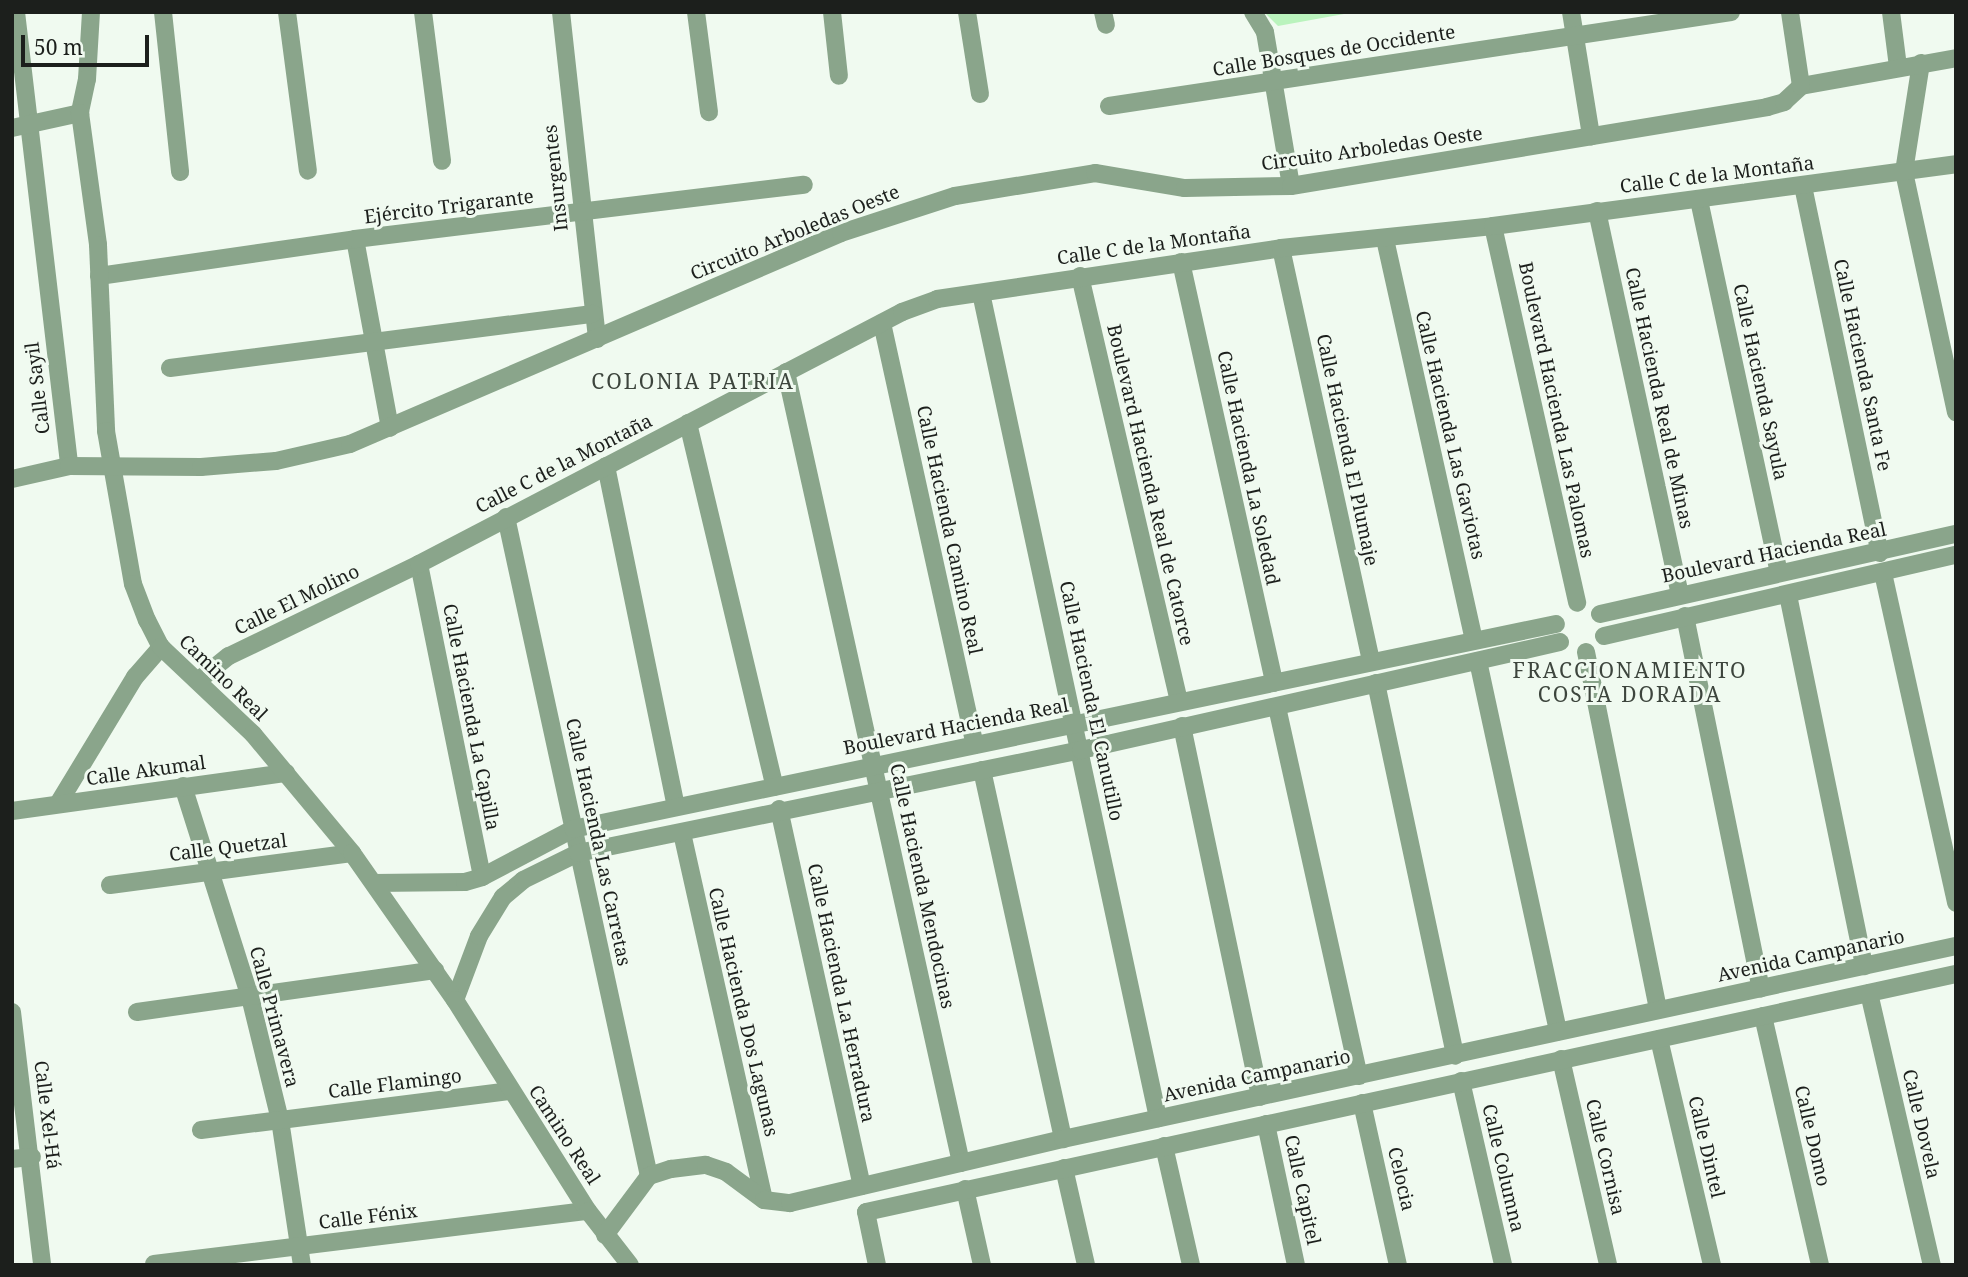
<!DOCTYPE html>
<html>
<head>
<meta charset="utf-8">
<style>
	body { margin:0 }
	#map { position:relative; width:1968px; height:1277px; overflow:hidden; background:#f0faf0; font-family:"Noto Serif",serif }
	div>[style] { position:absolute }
	.green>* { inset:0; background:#baf3bd }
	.minor>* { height:18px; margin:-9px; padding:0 9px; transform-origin:9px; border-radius:9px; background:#8aa58b }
	.tertiary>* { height:18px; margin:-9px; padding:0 9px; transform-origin:9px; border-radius:9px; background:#8aa58b }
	span { translate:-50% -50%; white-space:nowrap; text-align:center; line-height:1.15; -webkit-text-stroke:6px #f0faf0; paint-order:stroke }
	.street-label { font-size:19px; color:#1c1f1c }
	.neighbourhood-label { font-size:21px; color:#3d453d; letter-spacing:2px }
	.frame { position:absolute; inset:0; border:14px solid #1c1f1c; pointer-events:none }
	.scale { position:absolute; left:21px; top:35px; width:128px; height:32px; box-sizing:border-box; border:4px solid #1c1f1c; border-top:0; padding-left:9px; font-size:21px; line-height:24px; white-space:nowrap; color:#1c1f1c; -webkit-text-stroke:5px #f0faf0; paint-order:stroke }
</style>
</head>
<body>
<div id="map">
	<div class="green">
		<div style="clip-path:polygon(1264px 12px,1355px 12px,1278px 26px)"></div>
	</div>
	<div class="minor">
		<div style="left:16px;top:12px;width:457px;rotate:83.3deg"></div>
		<div style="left:163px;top:12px;width:161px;rotate:83.9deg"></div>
		<div style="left:287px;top:12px;width:160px;rotate:82.5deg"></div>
		<div style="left:423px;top:12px;width:150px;rotate:82.7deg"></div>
		<div style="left:561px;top:12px;width:329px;rotate:83.7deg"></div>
		<div style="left:696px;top:12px;width:101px;rotate:82.6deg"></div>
		<div style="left:832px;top:12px;width:64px;rotate:83.8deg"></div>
		<div style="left:967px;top:12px;width:83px;rotate:81deg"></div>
		<div style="left:1103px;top:12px;width:13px;rotate:77deg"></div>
		<div style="left:1253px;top:12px;width:23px;rotate:59deg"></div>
		<div style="left:1265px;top:32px;width:156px;rotate:80.4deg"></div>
		<div style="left:1571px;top:12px;width:126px;rotate:80.8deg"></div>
		<div style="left:1891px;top:12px;width:55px;rotate:82.7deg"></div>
		<div style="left:1921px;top:63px;width:110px;rotate:98.9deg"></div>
		<div style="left:1904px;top:172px;width:246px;rotate:77.8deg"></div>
		<div style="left:1801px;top:86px;width:158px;rotate:-10.2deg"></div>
		<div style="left:1109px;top:106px;width:629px;rotate:-8.59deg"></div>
		<div style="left:12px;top:128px;width:70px;rotate:-12.4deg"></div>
		<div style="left:1803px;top:186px;width:375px;rotate:78.2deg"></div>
		<div style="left:1699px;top:200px;width:381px;rotate:77.9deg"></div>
		<div style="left:1597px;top:211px;width:392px;rotate:77.8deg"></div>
		<div style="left:1493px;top:226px;width:386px;rotate:77.4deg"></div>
		<div style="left:355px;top:239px;width:192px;rotate:79.5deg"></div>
		<div style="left:1385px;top:239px;width:411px;rotate:77.5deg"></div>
		<div style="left:1281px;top:248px;width:422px;rotate:77.7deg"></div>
		<div style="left:1181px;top:262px;width:431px;rotate:77.5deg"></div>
		<div style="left:99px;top:276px;width:259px;rotate:-8.2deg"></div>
		<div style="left:355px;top:239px;width:452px;rotate:-6.9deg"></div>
		<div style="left:1080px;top:276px;width:437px;rotate:76.9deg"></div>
		<div style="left:981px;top:293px;width:844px;rotate:77.89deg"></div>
		<div style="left:882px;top:323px;width:432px;rotate:77.6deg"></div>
		<div style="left:170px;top:368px;width:426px;rotate:-7.3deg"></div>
		<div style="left:786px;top:372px;width:810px;rotate:77.52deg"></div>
		<div style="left:688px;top:423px;width:374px;rotate:76.6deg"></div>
		<div style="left:606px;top:466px;width:348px;rotate:78.4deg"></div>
		<div style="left:506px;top:517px;width:674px;rotate:77.76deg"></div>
		<div style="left:419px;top:564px;width:319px;rotate:78.6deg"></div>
		<div style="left:1883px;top:573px;width:338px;rotate:77.5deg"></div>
		<div style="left:1788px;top:595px;width:379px;rotate:78.4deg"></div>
		<div style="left:1600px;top:614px;width:365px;rotate:-12.7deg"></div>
		<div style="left:1685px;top:616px;width:380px;rotate:78.5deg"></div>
		<div style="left:1604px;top:636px;width:361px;rotate:-13deg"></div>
		<div style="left:1586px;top:652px;width:365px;rotate:78.6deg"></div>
		<div style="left:1478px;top:661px;width:379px;rotate:77.8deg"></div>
		<div style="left:199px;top:680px;width:38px;rotate:-39deg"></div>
		<div style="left:229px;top:656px;width:211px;rotate:-25.8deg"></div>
		<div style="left:419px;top:564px;width:545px;rotate:-27.55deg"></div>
		<div style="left:902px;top:312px;width:37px;rotate:-20deg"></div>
		<div style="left:937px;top:299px;width:348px;rotate:-8.4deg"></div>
		<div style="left:1281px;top:248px;width:213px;rotate:-5.9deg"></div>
		<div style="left:1493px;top:226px;width:467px;rotate:-7.6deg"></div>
		<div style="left:1376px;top:683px;width:381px;rotate:78deg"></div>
		<div style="left:1277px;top:707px;width:378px;rotate:77.5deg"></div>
		<div style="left:1182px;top:726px;width:379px;rotate:78.1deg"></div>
		<div style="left:982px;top:770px;width:378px;rotate:77.6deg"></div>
		<div style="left:183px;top:786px;width:221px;rotate:72.4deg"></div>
		<div style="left:250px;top:997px;width:127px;rotate:76.3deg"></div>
		<div style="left:280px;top:1120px;width:147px;rotate:81.4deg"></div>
		<div style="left:58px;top:804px;width:149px;rotate:-58.8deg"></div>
		<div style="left:135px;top:677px;width:40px;rotate:-49deg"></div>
		<div style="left:779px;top:809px;width:386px;rotate:77.6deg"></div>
		<div style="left:12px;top:811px;width:277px;rotate:-7.9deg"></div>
		<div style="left:682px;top:833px;width:376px;rotate:77.4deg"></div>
		<div style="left:374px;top:883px;width:91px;rotate:-0.6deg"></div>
		<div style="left:465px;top:882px;width:18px;rotate:-16deg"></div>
		<div style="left:482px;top:877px;width:103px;rotate:-27.8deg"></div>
		<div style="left:573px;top:829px;width:1004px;rotate:-11.78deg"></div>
		<div style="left:110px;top:885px;width:244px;rotate:-7.5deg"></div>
		<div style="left:1869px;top:993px;width:279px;rotate:77deg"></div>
		<div style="left:455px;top:1000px;width:68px;rotate:-69.4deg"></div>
		<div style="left:479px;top:936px;width:46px;rotate:-58.4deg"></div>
		<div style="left:503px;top:897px;width:26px;rotate:-40deg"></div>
		<div style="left:523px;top:880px;width:61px;rotate:-26.1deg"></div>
		<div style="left:578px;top:853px;width:513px;rotate:-11.57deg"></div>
		<div style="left:1081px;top:750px;width:491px;rotate:-12.7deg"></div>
		<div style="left:12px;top:1012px;width:255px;rotate:83.2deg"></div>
		<div style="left:137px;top:1012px;width:301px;rotate:-8deg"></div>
		<div style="left:1763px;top:1016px;width:255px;rotate:77.1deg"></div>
		<div style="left:1659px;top:1039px;width:232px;rotate:76.8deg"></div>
		<div style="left:1561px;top:1059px;width:211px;rotate:77.1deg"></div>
		<div style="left:1461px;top:1081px;width:189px;rotate:77.1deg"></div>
		<div style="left:1362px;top:1103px;width:166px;rotate:77.5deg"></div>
		<div style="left:1266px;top:1124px;width:144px;rotate:78deg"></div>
		<div style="left:201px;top:1130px;width:312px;rotate:-7.2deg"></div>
		<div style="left:1164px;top:1146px;width:122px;rotate:77.2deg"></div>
		<div style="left:12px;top:1159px;width:20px;rotate:-6deg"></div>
		<div style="left:1064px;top:1168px;width:99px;rotate:77.2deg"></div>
		<div style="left:965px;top:1189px;width:78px;rotate:77.4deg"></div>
		<div style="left:154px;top:1264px;width:437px;rotate:-7deg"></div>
	</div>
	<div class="tertiary">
		<div style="left:91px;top:12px;width:67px;rotate:93.4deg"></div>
		<div style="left:87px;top:79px;width:35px;rotate:102deg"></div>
		<div style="left:80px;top:113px;width:133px;rotate:82.2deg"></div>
		<div style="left:98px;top:245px;width:186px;rotate:87.5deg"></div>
		<div style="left:106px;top:431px;width:155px;rotate:80deg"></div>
		<div style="left:133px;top:584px;width:39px;rotate:69deg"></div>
		<div style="left:147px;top:620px;width:30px;rotate:63deg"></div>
		<div style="left:161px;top:647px;width:127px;rotate:43.4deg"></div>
		<div style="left:253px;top:734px;width:155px;rotate:50.2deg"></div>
		<div style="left:352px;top:853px;width:179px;rotate:55deg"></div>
		<div style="left:455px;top:1000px;width:249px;rotate:57.8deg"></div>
		<div style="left:588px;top:1211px;width:68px;rotate:52.1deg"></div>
		<div style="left:12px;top:479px;width:58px;rotate:-12.8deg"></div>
		<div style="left:69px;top:466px;width:132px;rotate:0.4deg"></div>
		<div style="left:201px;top:467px;width:75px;rotate:-4.6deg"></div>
		<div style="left:276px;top:461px;width:76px;rotate:-12.9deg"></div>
		<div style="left:350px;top:444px;width:534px;rotate:-23.25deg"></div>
		<div style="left:841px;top:233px;width:120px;rotate:-18deg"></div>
		<div style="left:955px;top:196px;width:142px;rotate:-9.3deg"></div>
		<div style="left:1095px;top:173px;width:91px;rotate:9.5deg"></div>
		<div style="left:1185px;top:188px;width:106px;rotate:-1.1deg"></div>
		<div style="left:1291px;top:186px;width:483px;rotate:-9.4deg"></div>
		<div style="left:1767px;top:107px;width:18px;rotate:-16deg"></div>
		<div style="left:1784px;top:102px;width:23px;rotate:-43deg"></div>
		<div style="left:1801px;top:86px;width:75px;rotate:-98.5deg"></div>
		<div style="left:605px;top:1235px;width:74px;rotate:-53.3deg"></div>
		<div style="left:649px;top:1176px;width:23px;rotate:-18deg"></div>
		<div style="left:671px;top:1169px;width:35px;rotate:-7deg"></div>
		<div style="left:706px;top:1165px;width:21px;rotate:19deg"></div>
		<div style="left:726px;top:1172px;width:47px;rotate:36.4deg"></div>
		<div style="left:764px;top:1200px;width:26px;rotate:7deg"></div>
		<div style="left:790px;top:1203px;width:280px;rotate:-13.2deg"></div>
		<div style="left:1063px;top:1139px;width:914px;rotate:-12.2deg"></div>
		<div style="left:877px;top:1265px;width:54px;rotate:-101.7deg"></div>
		<div style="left:866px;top:1212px;width:1116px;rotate:-12.32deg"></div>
	</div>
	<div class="street-label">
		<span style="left:1334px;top:51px;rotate:-9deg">Calle Bosques de Occidente</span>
		<span style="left:1372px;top:149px;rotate:-8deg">Circuito Arboledas Oeste</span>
		<span style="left:1717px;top:175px;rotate:-7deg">Calle C de la Montaña</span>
		<span style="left:556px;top:178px;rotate:-96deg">Insurgentes</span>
		<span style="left:449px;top:207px;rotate:-7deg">Ejército Trigarante</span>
		<span style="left:795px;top:233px;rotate:-22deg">Circuito Arboledas Oeste</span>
		<span style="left:1154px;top:245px;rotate:-8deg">Calle C de la Montaña</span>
		<span style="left:1862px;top:365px;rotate:78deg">Calle Hacienda Santa Fe</span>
		<span style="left:1760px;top:382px;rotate:78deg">Calle Hacienda Sayula</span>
		<span style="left:38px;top:388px;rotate:-97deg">Calle Sayil</span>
		<span style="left:1659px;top:398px;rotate:78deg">Calle Hacienda Real de Minas</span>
		<span style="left:1556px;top:410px;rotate:78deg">Boulevard Hacienda Las Palomas</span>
		<span style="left:1450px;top:435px;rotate:77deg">Calle Hacienda Las Gaviotas</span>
		<span style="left:1347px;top:450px;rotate:78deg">Calle Hacienda El Plumaje</span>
		<span style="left:564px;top:464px;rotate:-27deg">Calle C de la Montaña</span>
		<span style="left:1248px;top:468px;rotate:78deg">Calle Hacienda La Soledad</span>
		<span style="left:1150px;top:485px;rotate:77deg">Boulevard Hacienda Real de Catorce</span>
		<span style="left:949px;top:530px;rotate:78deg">Calle Hacienda Camino Real</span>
		<span style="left:1774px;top:553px;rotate:-12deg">Boulevard Hacienda Real</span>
		<span style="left:297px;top:600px;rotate:-26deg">Calle El Molino</span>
		<span style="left:223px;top:678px;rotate:44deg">Camino Real</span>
		<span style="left:1091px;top:701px;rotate:78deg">Calle Hacienda El Canutillo</span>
		<span style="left:471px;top:717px;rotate:79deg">Calle Hacienda La Capilla</span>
		<span style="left:956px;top:727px;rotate:-11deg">Boulevard Hacienda Real</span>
		<span style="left:146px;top:771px;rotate:-8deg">Calle Akumal</span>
		<span style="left:598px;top:842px;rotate:78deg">Calle Hacienda Las Carretas</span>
		<span style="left:228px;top:848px;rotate:-7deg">Calle Quetzal</span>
		<span style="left:922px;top:886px;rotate:78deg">Calle Hacienda Mendocinas</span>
		<span style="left:1811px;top:956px;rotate:-12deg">Avenida Campanario</span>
		<span style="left:841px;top:993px;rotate:78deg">Calle Hacienda La Herradura</span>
		<span style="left:743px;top:1012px;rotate:77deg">Calle Hacienda Dos Lagunas</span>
		<span style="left:274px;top:1017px;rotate:75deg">Calle Primavera</span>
		<span style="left:1257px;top:1076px;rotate:-12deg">Avenida Campanario</span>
		<span style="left:395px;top:1084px;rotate:-7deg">Calle Flamingo</span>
		<span style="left:47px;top:1115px;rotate:83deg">Calle Xel-Há</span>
		<span style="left:1921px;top:1124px;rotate:77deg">Calle Dovela</span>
		<span style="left:564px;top:1135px;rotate:57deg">Camino Real</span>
		<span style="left:1812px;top:1136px;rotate:77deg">Calle Domo</span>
		<span style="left:1706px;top:1147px;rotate:77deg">Calle Dintel</span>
		<span style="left:1605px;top:1157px;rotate:77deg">Calle Cornisa</span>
		<span style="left:1503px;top:1168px;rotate:77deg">Calle Columna</span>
		<span style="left:1401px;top:1179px;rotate:77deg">Celocia</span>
		<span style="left:1302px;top:1190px;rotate:78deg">Calle Capitel</span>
		<span style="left:368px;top:1217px;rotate:-7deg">Calle Fénix</span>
	</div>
	<div class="neighbourhood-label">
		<span style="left:693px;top:381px">COLONIA PATRIA</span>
		<span style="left:1630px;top:682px">FRACCIONAMIENTO<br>COSTA DORADA</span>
	</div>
	<div class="frame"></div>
	<div class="scale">50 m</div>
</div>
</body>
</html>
